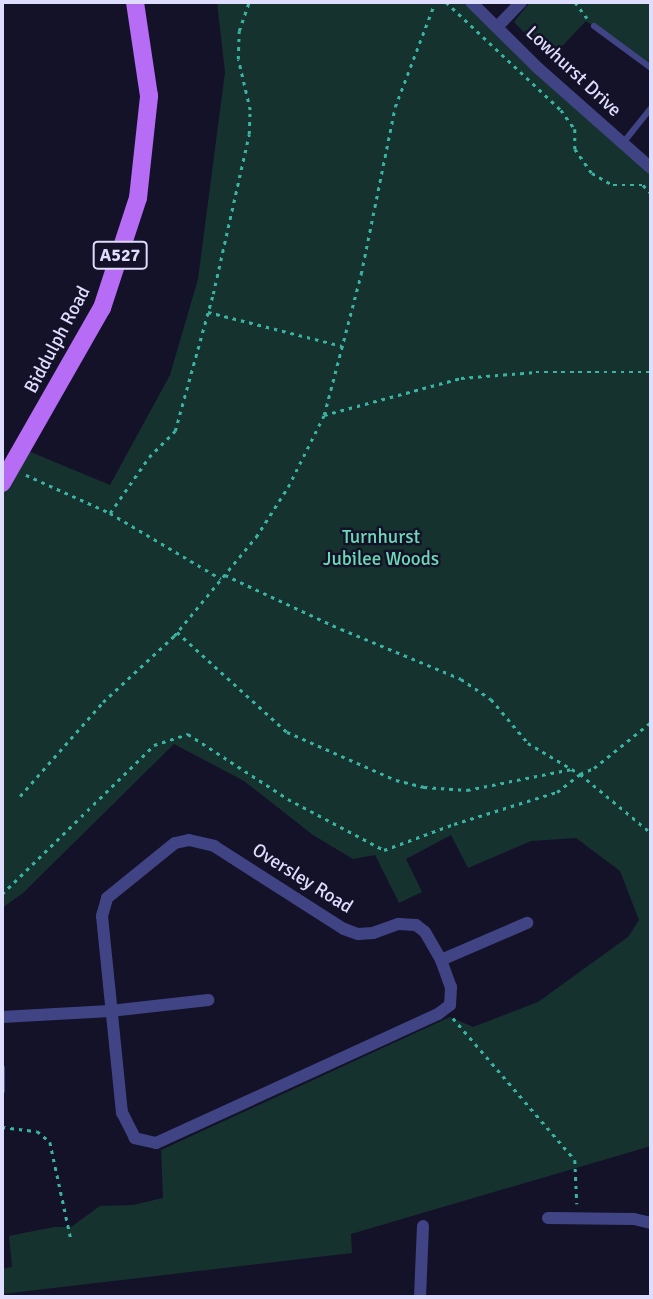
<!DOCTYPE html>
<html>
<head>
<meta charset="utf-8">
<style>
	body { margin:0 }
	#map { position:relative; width:653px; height:1299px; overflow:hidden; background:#141229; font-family:Signika,sans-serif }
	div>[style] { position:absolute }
	.green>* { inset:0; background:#16322f }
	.path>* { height:2.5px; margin-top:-1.25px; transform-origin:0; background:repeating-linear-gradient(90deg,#3ab4a2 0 3.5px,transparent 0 8.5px) }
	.lane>* { height:6px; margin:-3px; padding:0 3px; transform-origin:3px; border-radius:3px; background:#414484 }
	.street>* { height:12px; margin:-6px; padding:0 6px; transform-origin:6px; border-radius:6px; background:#414484 }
	.primary>* { height:18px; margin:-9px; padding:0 9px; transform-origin:9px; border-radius:9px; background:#b66cf5 }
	span { translate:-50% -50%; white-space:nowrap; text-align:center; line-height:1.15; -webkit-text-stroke:5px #141229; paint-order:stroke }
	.shield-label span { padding:2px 5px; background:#141229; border:2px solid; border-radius:5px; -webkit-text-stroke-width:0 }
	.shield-label { font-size:18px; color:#deddfd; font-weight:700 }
	.street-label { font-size:19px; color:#deddfd }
	.park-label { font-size:19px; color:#6cd9b5 }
	.frame { position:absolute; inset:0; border:4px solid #deddfd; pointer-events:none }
</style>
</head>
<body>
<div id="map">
	<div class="green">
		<div style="clip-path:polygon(217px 2px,471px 2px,651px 169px,651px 1146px,351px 1234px,352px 1253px,2px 1294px,2px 1269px,12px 1267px,9px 1236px,54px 1227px,71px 1227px,100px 1206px,133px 1205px,163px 1198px,161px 1150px,450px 1017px,473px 1027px,538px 1002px,628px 937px,639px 920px,620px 871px,576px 838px,531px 841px,468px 868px,451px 835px,406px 859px,422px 892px,399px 903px,375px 855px,353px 859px,313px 835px,244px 781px,174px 744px,23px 893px,2px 908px,2px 483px,21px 448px,110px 485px,170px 375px,198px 279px,225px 72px)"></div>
		<div style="clip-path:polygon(530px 2px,651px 2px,651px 68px,586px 21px,550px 59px,514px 22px)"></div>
	</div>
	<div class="path">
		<div style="left:446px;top:2px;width:158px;rotate:43.2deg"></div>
		<div style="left:561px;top:110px;width:24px;rotate:54deg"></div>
		<div style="left:575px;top:129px;width:20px;rotate:90deg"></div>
		<div style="left:575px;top:149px;width:29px;rotate:55deg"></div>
		<div style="left:592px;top:173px;width:24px;rotate:30deg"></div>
		<div style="left:613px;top:185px;width:30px"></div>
		<div style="left:643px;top:185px;width:11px;rotate:45deg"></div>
		<div style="left:575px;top:2px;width:21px;rotate:53deg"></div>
		<div style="left:208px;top:312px;width:138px;rotate:14.2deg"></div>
		<div style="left:324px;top:415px;width:142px;rotate:-15.1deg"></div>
		<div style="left:461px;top:378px;width:75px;rotate:-4.6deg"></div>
		<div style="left:536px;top:372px;width:115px"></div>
		<div style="left:26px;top:475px;width:92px;rotate:24.3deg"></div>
		<div style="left:110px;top:513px;width:129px;rotate:30.7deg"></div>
		<div style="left:110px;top:513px;width:68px;rotate:-55.1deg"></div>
		<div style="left:149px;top:457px;width:37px;rotate:-45deg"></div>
		<div style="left:175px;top:431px;width:142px;rotate:-74.5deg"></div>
		<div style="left:213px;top:294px;width:164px;rotate:-77.3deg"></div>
		<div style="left:249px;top:134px;width:24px;rotate:-88deg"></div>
		<div style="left:250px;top:110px;width:52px;rotate:-103.2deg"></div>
		<div style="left:238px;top:59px;width:28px;rotate:-88deg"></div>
		<div style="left:239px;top:31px;width:31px;rotate:-71deg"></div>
		<div style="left:225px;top:575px;width:128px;rotate:25deg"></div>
		<div style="left:341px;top:629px;width:130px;rotate:22.6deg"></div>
		<div style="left:461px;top:679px;width:36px;rotate:34deg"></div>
		<div style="left:491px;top:699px;width:57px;rotate:49.9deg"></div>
		<div style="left:528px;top:743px;width:61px;rotate:30.8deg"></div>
		<div style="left:580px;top:774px;width:92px;rotate:39.7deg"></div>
		<div style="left:177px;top:632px;width:149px;rotate:42.3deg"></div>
		<div style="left:287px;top:732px;width:119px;rotate:23.8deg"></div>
		<div style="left:396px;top:780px;width:29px;rotate:14deg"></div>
		<div style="left:424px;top:787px;width:43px;rotate:4deg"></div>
		<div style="left:467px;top:790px;width:107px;rotate:-11.3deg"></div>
		<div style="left:20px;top:796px;width:125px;rotate:-48.6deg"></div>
		<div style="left:103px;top:702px;width:97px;rotate:-42.9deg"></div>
		<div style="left:174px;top:636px;width:129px;rotate:-50.4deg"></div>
		<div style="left:256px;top:537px;width:59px;rotate:-57.4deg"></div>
		<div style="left:288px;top:487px;width:80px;rotate:-63.4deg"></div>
		<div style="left:324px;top:415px;width:146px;rotate:-75.3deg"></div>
		<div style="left:361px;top:274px;width:170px;rotate:-78.5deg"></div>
		<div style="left:395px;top:107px;width:112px;rotate:-69.1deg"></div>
		<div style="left:2px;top:894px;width:213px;rotate:-44.4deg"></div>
		<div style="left:154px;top:745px;width:36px;rotate:-18deg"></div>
		<div style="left:188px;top:734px;width:119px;rotate:33deg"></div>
		<div style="left:288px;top:799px;width:109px;rotate:28deg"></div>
		<div style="left:384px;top:850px;width:75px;rotate:-20.4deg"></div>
		<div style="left:454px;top:824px;width:108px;rotate:-17.3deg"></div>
		<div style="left:557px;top:792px;width:29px;rotate:-38deg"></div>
		<div style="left:580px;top:774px;width:15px;rotate:-23deg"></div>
		<div style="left:594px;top:768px;width:73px;rotate:-38.9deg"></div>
		<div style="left:453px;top:1018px;width:187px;rotate:49.3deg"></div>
		<div style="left:575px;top:1160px;width:44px;rotate:87.4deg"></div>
		<div style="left:2px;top:1127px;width:35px;rotate:7deg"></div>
		<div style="left:37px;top:1131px;width:17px;rotate:40deg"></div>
		<div style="left:50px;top:1142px;width:99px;rotate:77.8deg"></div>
	</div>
	<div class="lane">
		<div style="left:594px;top:26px;width:71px;rotate:36.4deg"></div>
		<div style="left:623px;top:143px;width:45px;rotate:-51.3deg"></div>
		<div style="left:2px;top:1068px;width:23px;rotate:90deg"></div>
	</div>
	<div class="street">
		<div style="left:471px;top:2px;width:95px;rotate:44.6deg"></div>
		<div style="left:539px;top:69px;width:149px;rotate:41.5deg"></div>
		<div style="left:497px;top:27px;width:35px;rotate:-46deg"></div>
		<div style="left:189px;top:840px;width:26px;rotate:13deg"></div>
		<div style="left:214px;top:846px;width:154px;rotate:32.6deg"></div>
		<div style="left:344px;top:929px;width:15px;rotate:20deg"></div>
		<div style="left:358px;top:934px;width:15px;rotate:-4deg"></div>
		<div style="left:373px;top:933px;width:27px;rotate:-20deg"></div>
		<div style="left:398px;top:924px;width:18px;rotate:3deg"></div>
		<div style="left:416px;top:925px;width:11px;rotate:38deg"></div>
		<div style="left:425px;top:932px;width:32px;rotate:60deg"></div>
		<div style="left:441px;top:960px;width:29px;rotate:70deg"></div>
		<div style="left:451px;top:987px;width:18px;rotate:93deg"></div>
		<div style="left:450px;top:1005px;width:15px;rotate:143deg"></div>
		<div style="left:438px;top:1014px;width:310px;rotate:155.4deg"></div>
		<div style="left:156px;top:1143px;width:22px;rotate:-167deg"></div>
		<div style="left:135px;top:1138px;width:28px;rotate:-117deg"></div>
		<div style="left:122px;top:1113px;width:198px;rotate:-95.8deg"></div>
		<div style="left:102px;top:916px;width:19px;rotate:-74deg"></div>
		<div style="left:107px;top:898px;width:87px;rotate:-39deg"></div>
		<div style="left:175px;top:843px;width:14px;rotate:-12deg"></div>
		<div style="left:441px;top:960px;width:94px;rotate:-23.3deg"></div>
		<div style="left:2px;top:1017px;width:108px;rotate:-3.2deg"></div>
		<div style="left:110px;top:1011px;width:99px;rotate:-6.4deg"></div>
		<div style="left:548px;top:1218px;width:86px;rotate:0.7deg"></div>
		<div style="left:634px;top:1219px;width:17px;rotate:13deg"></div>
		<div style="left:420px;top:1297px;width:71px;rotate:-87.6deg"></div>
	</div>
	<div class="primary">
		<div style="left:2px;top:483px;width:202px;rotate:-60.3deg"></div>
		<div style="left:102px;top:308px;width:116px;rotate:-71.9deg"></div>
		<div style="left:138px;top:198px;width:103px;rotate:-83.8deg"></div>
		<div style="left:149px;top:96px;width:95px;rotate:-98.5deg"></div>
	</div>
	<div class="shield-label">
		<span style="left:120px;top:255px">A527</span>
	</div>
	<div class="street-label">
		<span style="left:573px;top:72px;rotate:43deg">Lowhurst Drive</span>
		<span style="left:58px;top:340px;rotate:-62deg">Biddulph Road</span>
		<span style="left:302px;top:879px;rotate:32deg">Oversley Road</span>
	</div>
	<div class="park-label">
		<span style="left:381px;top:549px">Turnhurst<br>Jubilee Woods</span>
	</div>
	<div class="frame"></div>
</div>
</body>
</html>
